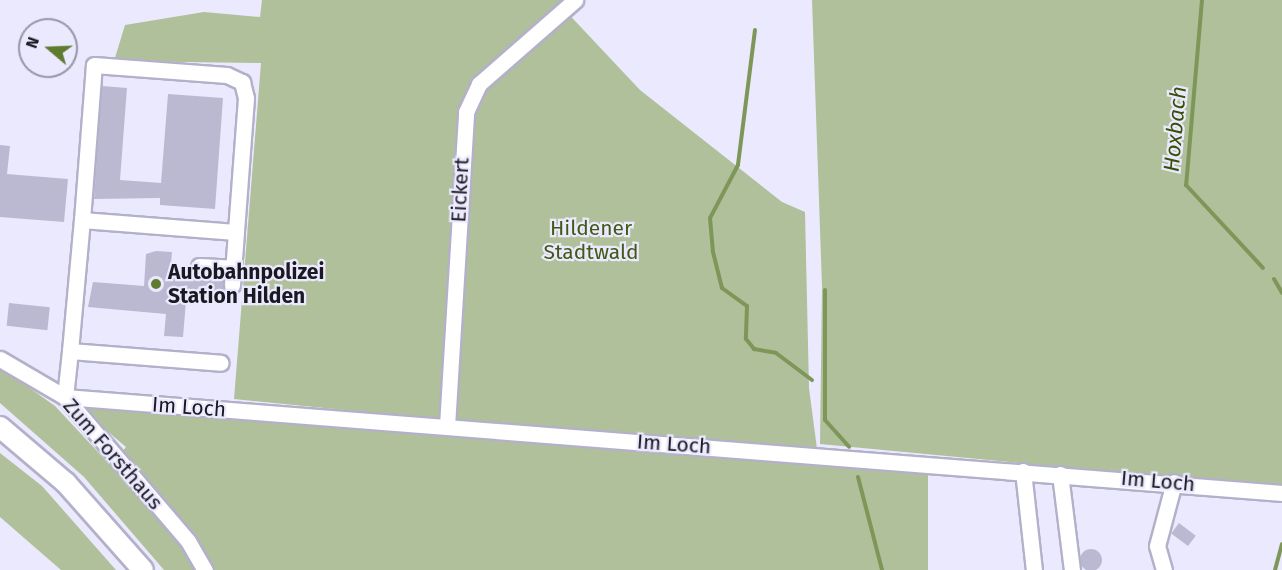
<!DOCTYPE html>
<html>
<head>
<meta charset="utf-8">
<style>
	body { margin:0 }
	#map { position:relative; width:1282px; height:570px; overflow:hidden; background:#ebe9fd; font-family:"Fira Sans",sans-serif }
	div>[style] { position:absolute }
	.green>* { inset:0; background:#afc09a }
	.stream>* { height:4px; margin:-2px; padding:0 2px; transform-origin:2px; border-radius:2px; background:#7e9759 }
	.building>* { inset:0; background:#bbb9d1; transform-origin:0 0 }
	.round { border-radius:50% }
	.roads { filter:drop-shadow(2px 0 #b3b1c9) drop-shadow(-2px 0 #b3b1c9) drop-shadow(0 2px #b3b1c9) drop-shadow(0 -2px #b3b1c9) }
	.minor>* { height:15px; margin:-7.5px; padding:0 7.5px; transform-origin:7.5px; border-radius:7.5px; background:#fff }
	.major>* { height:20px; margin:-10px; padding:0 10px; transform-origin:10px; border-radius:10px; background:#fff }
	.dots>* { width:16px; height:16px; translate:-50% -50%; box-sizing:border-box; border:3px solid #ebe9fd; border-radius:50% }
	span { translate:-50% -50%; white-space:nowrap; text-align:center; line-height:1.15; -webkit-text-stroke:4.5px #ebe9fd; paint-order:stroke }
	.street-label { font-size:21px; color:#1a1922 }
	.park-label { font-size:21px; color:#425915 }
	.poi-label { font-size:21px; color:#1a1922; font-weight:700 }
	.left { translate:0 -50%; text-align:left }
	.water-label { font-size:22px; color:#394f07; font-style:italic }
	.north { position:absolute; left:18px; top:18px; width:60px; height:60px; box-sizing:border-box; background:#ebe9fd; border:2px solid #9796a5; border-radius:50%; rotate:289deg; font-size:16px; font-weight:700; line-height:24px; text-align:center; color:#1a1922 }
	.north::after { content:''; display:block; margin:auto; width:21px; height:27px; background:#5f7b2f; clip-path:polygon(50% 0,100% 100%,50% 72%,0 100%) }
</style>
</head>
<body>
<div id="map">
	<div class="green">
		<div style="clip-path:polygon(262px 0,567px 0,561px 6px,640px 90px,782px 202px,805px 212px,809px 388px,819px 464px,928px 473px,928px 570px,164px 570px,84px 477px,0 403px,0 367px,55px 406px,111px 466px,126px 447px,86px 413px,88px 407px,534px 443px,536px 429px,234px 399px,261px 63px,114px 61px,125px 25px,204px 12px,260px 17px)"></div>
		<div style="clip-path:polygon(812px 0,1282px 0,1282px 488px,820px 444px,822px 286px)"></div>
		<div style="clip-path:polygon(0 453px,42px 486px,116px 570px,61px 570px,0 517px)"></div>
	</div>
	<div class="stream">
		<div style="left:1202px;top:0;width:186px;rotate:94.9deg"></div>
		<div style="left:1186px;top:185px;width:113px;rotate:47.1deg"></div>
		<div style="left:755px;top:30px;width:136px;rotate:97.2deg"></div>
		<div style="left:738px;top:165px;width:60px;rotate:117.8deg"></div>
		<div style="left:710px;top:218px;width:34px;rotate:85deg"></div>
		<div style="left:713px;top:252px;width:37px;rotate:76deg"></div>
		<div style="left:722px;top:288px;width:31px;rotate:36deg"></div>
		<div style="left:747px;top:306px;width:33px;rotate:92deg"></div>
		<div style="left:746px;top:339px;width:13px;rotate:51deg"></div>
		<div style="left:754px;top:349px;width:22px;rotate:10deg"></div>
		<div style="left:776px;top:353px;width:45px;rotate:36.9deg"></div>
		<div style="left:1274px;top:279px;width:16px;rotate:60deg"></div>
		<div style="left:825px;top:290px;width:130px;rotate:90deg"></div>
		<div style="left:825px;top:420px;width:36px;rotate:48deg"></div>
		<div style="left:858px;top:477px;width:96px;rotate:75.5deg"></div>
		<div style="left:1275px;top:570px;width:27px;rotate:-75deg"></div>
	</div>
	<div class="building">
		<div style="clip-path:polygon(102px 86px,127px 88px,120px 180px,161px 183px,168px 94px,223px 98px,215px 209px,160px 205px,160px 198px,94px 199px)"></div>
		<div style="clip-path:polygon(0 145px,10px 146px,7px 174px,68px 179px,64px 222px,0 217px)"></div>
		<div style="clip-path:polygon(156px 251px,172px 252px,170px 275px,223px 279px,225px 304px,186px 301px,183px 337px,164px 336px,166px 314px,88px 307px,93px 282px,144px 286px,146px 254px)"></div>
		<div style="left:9px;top:303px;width:41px;height:23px;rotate:6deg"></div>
		<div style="left:1179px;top:523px;width:21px;height:13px;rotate:37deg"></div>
		<div class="round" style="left:1080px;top:549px;width:22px;height:22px"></div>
	</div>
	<div class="roads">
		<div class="minor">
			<div style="left:82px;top:220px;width:155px;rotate:-85.6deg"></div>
			<div style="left:94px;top:65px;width:133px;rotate:4.3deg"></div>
			<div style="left:227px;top:75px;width:17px;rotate:25deg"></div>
			<div style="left:242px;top:82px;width:16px;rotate:76deg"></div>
			<div style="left:246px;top:98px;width:134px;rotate:94.3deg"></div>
			<div style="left:199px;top:266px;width:34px;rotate:3deg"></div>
			<div style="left:70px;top:351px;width:132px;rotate:-84.8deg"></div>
			<div style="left:82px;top:220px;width:154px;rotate:4.5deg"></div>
			<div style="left:236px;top:232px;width:53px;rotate:94.3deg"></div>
			<div style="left:0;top:359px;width:75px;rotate:30.3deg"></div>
			<div style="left:65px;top:397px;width:189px;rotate:49.5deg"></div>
			<div style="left:188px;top:541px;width:34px;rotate:60deg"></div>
			<div style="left:65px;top:397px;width:1221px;rotate:4.51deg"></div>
			<div style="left:65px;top:397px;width:46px;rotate:-83.8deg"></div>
			<div style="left:70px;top:351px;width:151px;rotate:4.5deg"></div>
			<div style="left:447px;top:426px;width:315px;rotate:-86.5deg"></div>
			<div style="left:466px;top:112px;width:31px;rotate:-65deg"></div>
			<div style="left:479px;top:84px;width:128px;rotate:-41.2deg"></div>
			<div style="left:1023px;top:471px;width:100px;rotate:83.7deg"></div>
			<div style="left:1060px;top:474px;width:97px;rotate:82.9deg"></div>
			<div style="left:1164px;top:570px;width:25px;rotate:-106deg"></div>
			<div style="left:1157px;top:546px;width:66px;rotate:-75.1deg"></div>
		</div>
		<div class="major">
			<div style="left:0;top:427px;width:87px;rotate:40.3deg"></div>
			<div style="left:66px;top:483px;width:116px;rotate:48.5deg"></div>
		</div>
	</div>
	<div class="dots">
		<div style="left:156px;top:284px;background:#5f7b2f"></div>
	</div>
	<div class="street-label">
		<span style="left:460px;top:190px;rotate:-87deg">Eickert</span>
		<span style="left:189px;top:407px;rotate:4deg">Im Loch</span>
		<span style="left:674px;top:444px;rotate:4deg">Im Loch</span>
		<span style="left:113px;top:454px;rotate:49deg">Zum Forsthaus</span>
		<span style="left:1158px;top:481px;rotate:5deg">Im Loch</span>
	</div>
	<div class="park-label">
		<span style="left:591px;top:240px">Hildener<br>Stadtwald</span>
	</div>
	<div class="poi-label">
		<span class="left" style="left:168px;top:284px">Autobahnpolizei<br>Station Hilden</span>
	</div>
	<div class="water-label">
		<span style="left:1175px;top:129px;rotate:-85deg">Hoxbach</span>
	</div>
	<div class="north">N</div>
</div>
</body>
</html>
